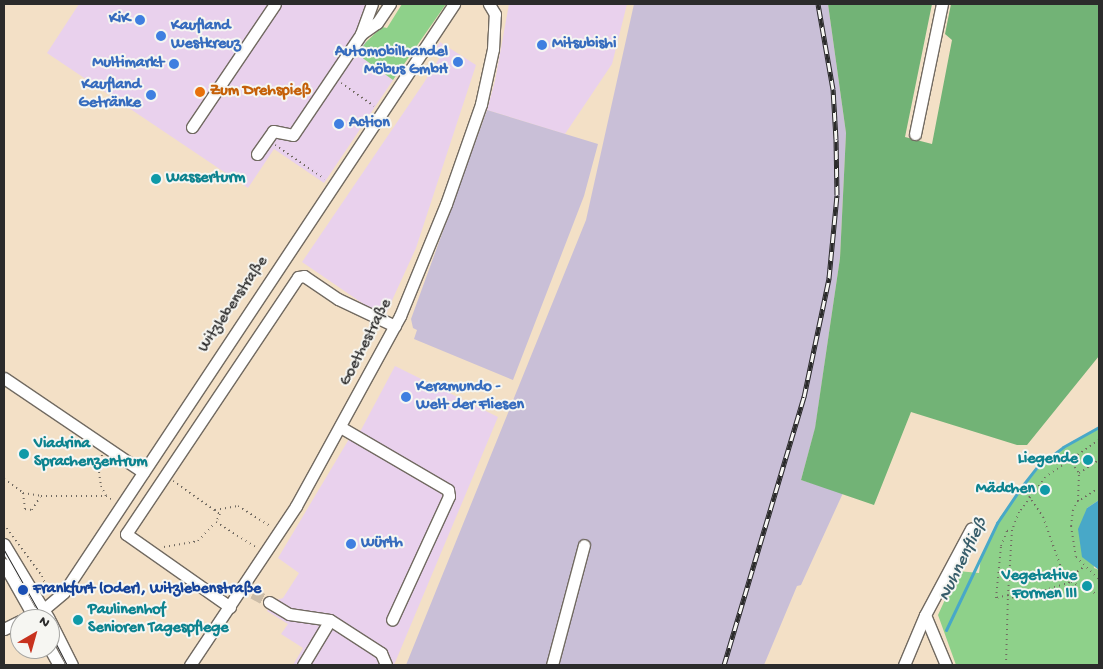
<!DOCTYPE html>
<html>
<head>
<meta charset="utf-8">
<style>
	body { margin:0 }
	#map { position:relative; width:1103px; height:669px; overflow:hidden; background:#f3e0c6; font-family:"Gochi Hand",sans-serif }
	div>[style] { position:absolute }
	.built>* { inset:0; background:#e9d1ed }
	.industrial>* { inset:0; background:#c9bfd7 }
	.green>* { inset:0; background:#8ed18a }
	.forest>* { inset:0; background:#72b376 }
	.water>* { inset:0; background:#48a8c8 }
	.stream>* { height:3px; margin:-1.5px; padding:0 1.5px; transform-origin:1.5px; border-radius:1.5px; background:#48a8c8 }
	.minor-tunnel>* { height:11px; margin-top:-5.5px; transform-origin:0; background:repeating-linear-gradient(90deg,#cbbca7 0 11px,transparent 0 16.5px) }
	.path>* { height:2px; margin-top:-1px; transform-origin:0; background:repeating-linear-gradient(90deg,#716a61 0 1px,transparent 0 5px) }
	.roads { filter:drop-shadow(1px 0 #716a61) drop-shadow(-1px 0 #716a61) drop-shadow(0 1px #716a61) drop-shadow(0 -1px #716a61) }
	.minor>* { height:11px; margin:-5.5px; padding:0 5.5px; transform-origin:5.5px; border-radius:5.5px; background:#fff }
	.tram>* { height:1px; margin:-0.5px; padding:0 0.5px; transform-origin:0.5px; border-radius:0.5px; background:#2b2b2b }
	.rail>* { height:5px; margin-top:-2.5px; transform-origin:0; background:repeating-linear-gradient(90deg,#f6f6f2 0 9px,#2b2b2b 0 18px); box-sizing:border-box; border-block:1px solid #2b2b2b }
	.dots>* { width:14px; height:14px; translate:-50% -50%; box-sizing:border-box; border:2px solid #f6f6f2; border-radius:50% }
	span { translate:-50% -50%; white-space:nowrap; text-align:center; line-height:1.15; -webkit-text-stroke:4px #f6f6f2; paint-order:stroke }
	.shop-label { font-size:16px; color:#366cbe; font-weight:700 }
	.right { translate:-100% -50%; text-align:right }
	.left { translate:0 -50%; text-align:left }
	.food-label { font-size:16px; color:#c56008; font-weight:700 }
	.culture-label { font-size:16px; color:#0d838f; font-weight:700 }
	.street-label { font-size:16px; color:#2b2b2b }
	.transit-label { font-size:16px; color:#164399; font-weight:700 }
	.water-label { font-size:18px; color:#375d6a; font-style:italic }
	.frame { position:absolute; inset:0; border:5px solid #2b2b2b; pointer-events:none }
	.north { position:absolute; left:10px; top:609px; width:50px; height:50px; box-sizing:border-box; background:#f6f6f2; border:1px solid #a5a5a2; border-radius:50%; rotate:38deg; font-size:14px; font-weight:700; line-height:20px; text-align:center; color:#2b2b2b }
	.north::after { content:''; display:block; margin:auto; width:18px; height:22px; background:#c8321e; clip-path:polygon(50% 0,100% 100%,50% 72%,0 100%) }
</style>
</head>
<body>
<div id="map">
	<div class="built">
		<div style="clip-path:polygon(79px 4px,373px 4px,359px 22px,366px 42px,358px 54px,393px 80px,324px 183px,274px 149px,248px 188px,47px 53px)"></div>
		<div style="clip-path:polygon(509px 4px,627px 4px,612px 64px,565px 134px,487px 110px,495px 81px)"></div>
		<div style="clip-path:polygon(440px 42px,476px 65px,416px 248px,384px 318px,302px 262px,423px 84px,442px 54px,435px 50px)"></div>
		<div style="clip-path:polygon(395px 366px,498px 417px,394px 665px,293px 665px,303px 648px,281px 634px,288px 624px,267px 611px,274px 601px,283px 598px,299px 573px,278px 558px,349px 439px,361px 430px)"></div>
	</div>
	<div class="industrial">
		<div style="clip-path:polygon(634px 4px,828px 4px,846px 133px,840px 258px,815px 429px,801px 480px,843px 493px,801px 585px,797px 586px,764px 665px,406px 665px,586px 220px)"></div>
		<div style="clip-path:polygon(487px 110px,598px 144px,584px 196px,513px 380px,414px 339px,417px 330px,413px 328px,411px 319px)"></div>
	</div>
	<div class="green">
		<div style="clip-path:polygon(402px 4px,446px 4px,393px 80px,357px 54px,366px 42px,382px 27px,387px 28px)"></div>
		<div style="clip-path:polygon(1099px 429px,1099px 500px,1087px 508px,1094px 568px,1099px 570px,1099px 665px,956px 665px,938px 615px,958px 571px,979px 573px,981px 557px,1000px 517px,1037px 470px,1071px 442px)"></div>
	</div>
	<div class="forest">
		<div style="clip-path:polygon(828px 4px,932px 4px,905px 137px,932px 144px,952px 40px,945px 34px,951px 4px,1099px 4px,1099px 356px,1027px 445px,1017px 445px,911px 412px,874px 505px,801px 480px,815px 428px,840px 258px,846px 133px)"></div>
	</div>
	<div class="water">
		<div style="clip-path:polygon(1099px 500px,1099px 570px,1082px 557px,1078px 529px,1087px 508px)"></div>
	</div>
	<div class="stream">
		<div style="left:946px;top:630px;width:119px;rotate:-64.5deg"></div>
		<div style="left:997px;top:523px;width:40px;rotate:-56deg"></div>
		<div style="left:1019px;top:490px;width:31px;rotate:-52deg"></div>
		<div style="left:1038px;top:466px;width:31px;rotate:-37deg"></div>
		<div style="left:1063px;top:447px;width:41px;rotate:-29.1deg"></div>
	</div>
	<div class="minor-tunnel">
		<div style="left:253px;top:593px;width:18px;rotate:29deg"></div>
	</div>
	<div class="path">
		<div style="left:341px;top:83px;width:40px;rotate:34.9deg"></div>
		<div style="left:275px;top:145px;width:60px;rotate:34.2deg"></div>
		<div style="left:1099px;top:440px;width:65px;rotate:145.6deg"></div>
		<div style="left:1045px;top:477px;width:44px;rotate:126.6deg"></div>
		<div style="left:1019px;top:512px;width:19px;rotate:111deg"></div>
		<div style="left:1012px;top:530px;width:65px;rotate:93.5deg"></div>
		<div style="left:1008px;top:595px;width:9px;rotate:27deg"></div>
		<div style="left:1016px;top:599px;width:58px;rotate:-17.2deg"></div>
		<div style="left:1071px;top:582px;width:31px;rotate:25deg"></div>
		<div style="left:102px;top:455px;width:17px;rotate:100deg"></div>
		<div style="left:99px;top:472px;width:14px;rotate:82deg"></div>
		<div style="left:101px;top:486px;width:11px;rotate:63deg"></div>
		<div style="left:106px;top:496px;width:8px;rotate:30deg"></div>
		<div style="left:1069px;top:459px;width:17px;rotate:54deg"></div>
		<div style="left:1079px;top:473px;width:24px;rotate:-33deg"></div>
		<div style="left:4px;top:479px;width:24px;rotate:36deg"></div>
		<div style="left:23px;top:493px;width:18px;rotate:9deg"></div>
		<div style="left:41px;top:496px;width:65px"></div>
		<div style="left:173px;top:481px;width:57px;rotate:35.1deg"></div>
		<div style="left:220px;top:514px;width:9px;rotate:117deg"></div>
		<div style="left:216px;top:522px;width:49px;rotate:32.4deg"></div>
		<div style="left:1007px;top:485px;width:25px;rotate:27deg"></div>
		<div style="left:1029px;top:496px;width:25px;rotate:56deg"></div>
		<div style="left:1043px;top:517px;width:56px;rotate:70.3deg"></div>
		<div style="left:1062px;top:570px;width:14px;rotate:51deg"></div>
		<div style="left:1099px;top:488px;width:25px;rotate:148deg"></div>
		<div style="left:1078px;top:501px;width:10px;rotate:119deg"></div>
		<div style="left:1073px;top:510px;width:16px;rotate:97deg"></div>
		<div style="left:1071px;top:526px;width:31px;rotate:81deg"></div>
		<div style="left:1076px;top:557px;width:32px;rotate:44deg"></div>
		<div style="left:23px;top:493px;width:16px;rotate:83deg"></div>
		<div style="left:25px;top:509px;width:7px;rotate:8deg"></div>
		<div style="left:32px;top:510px;width:15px;rotate:-58deg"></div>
		<div style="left:1078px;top:501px;width:28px;rotate:-88deg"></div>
		<div style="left:215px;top:510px;width:23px;rotate:-10deg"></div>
		<div style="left:238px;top:506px;width:39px;rotate:32deg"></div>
		<div style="left:4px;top:524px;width:64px;rotate:53.8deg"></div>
		<div style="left:42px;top:576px;width:16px;rotate:68deg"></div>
		<div style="left:164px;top:547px;width:35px;rotate:-10deg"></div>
		<div style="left:198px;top:541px;width:25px;rotate:-47deg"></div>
		<div style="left:1069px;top:577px;width:18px;rotate:-34deg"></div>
		<div style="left:1006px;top:665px;width:70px;rotate:-88.4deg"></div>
		<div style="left:1008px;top:595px;width:12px;rotate:166deg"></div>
		<div style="left:996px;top:598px;width:52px;rotate:-84.5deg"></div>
		<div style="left:1001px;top:546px;width:16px;rotate:-68deg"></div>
		<div style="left:1007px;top:531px;width:5px;rotate:-11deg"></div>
	</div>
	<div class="roads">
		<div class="minor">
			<div style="left:361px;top:34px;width:19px;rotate:-35deg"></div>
			<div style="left:377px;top:23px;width:23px;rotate:-56deg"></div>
			<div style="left:192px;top:127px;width:148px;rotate:-56deg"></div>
			<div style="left:915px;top:134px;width:133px;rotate:-78.3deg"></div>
			<div style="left:257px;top:154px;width:28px;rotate:-55deg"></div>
			<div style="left:273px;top:131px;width:20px;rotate:11deg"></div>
			<div style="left:293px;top:135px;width:122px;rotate:-56deg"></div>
			<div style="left:361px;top:34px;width:32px;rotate:-70deg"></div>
			<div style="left:4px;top:378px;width:168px;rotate:34.1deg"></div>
			<div style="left:342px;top:428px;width:123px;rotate:30.3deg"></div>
			<div style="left:448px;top:490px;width:6px;rotate:81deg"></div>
			<div style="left:449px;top:496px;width:136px;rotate:114.7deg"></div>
			<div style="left:4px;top:544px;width:87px;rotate:59deg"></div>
			<div style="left:4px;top:564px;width:63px;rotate:60.6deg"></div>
			<div style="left:269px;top:602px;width:23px;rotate:31deg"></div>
			<div style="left:289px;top:614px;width:41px;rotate:8.3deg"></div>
			<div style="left:330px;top:620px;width:61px;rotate:32.9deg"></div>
			<div style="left:381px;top:653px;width:13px;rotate:67deg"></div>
			<div style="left:230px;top:607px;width:127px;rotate:-144.9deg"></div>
			<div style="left:126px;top:534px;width:309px;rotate:-56.2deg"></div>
			<div style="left:298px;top:277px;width:6px;rotate:-9deg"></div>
			<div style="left:304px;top:276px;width:41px;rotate:34.1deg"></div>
			<div style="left:338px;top:299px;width:63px;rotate:25.3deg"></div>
			<div style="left:925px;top:615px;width:54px;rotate:67.2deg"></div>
			<div style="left:24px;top:619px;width:22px;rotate:-27deg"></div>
			<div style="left:44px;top:609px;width:26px;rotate:-40deg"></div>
			<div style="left:64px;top:592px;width:706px;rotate:-56.45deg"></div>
			<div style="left:50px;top:621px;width:49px;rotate:63.4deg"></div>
			<div style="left:4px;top:629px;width:18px;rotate:-27deg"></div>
			<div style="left:50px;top:649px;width:18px;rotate:61deg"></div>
			<div style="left:190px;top:665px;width:191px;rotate:-56.3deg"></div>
			<div style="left:296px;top:506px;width:217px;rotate:-61.3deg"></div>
			<div style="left:400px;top:316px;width:121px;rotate:-67.7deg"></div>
			<div style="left:446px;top:204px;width:106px;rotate:-70.7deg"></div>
			<div style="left:481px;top:104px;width:56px;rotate:-77.7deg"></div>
			<div style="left:493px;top:49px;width:35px;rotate:-87deg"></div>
			<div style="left:495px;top:14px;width:12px;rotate:-121deg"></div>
			<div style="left:303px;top:665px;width:52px;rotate:-59deg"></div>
			<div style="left:552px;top:665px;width:124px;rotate:-75.1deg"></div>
			<div style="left:904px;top:665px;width:54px;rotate:-67.2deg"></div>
			<div style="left:925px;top:615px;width:98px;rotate:-61.9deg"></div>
		</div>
	</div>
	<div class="tram">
		<div style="left:4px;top:550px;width:79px;rotate:60.5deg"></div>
		<div style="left:50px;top:632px;width:37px;rotate:63deg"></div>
	</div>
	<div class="rail">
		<div style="left:724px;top:665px;width:280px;rotate:-73.4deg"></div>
		<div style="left:804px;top:397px;width:122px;rotate:-78.1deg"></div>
		<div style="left:829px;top:278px;width:83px;rotate:-84.5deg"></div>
		<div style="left:837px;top:195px;width:56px;rotate:-91deg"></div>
		<div style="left:836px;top:139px;width:50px;rotate:-93.4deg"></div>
		<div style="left:833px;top:89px;width:86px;rotate:-100deg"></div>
	</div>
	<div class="dots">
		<div style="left:140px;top:20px;background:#3f7fe0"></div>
		<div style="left:161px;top:36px;background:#3f7fe0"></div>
		<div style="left:542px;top:45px;background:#3f7fe0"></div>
		<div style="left:458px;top:62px;background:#3f7fe0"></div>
		<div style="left:174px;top:64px;background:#3f7fe0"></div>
		<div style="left:200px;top:92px;background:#e8710a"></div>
		<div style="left:151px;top:95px;background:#3f7fe0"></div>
		<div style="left:339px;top:124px;background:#3f7fe0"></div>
		<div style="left:156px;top:179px;background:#0f9aa8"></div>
		<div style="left:406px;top:397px;background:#3f7fe0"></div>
		<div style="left:24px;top:454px;background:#0f9aa8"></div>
		<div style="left:1088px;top:460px;background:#0f9aa8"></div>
		<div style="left:1045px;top:490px;background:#0f9aa8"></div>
		<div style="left:351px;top:544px;background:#3f7fe0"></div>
		<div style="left:1087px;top:586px;background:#0f9aa8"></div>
		<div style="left:23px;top:590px;background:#1a4fb4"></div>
		<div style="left:78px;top:620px;background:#0f9aa8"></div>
	</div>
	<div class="shop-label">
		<span class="right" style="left:130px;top:20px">KiK</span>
		<span class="left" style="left:171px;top:36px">Kaufland<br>Westkreuz</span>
		<span class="left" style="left:552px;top:45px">Mitsubishi</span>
		<span class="right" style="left:448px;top:62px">Automobilhandel<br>Möbus GmbH</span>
		<span class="right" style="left:164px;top:64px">Multimarkt</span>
		<span class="right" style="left:141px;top:95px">Kaufland<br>Getränke</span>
		<span class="left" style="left:349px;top:124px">Action</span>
		<span class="left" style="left:416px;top:397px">Keramundo -<br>Welt der Fliesen</span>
		<span class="left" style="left:361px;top:544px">Würth</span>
	</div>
	<div class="food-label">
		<span class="left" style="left:210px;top:92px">Zum Drehspieß</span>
	</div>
	<div class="culture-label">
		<span class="left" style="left:166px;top:179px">Wasserturm</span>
		<span class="left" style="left:34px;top:454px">Viadrina<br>Sprachenzentrum</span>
		<span class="right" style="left:1078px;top:460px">Liegende</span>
		<span class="right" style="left:1035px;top:490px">Mädchen</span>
		<span class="right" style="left:1077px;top:586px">Vegetative<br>Formen III</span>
		<span class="left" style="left:88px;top:620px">Paulinenhof<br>Senioren Tagespflege</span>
	</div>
	<div class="street-label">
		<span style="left:234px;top:305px;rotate:-56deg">Witzlebenstraße</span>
		<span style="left:367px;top:343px;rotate:-63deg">Goethestraße</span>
	</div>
	<div class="transit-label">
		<span class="left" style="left:33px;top:590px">Frankfurt (Oder), Witzlebenstraße</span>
	</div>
	<div class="water-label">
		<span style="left:964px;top:560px;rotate:-64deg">Nuhnenfließ</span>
	</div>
	<div class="frame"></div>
	<div class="north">N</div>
</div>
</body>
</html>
